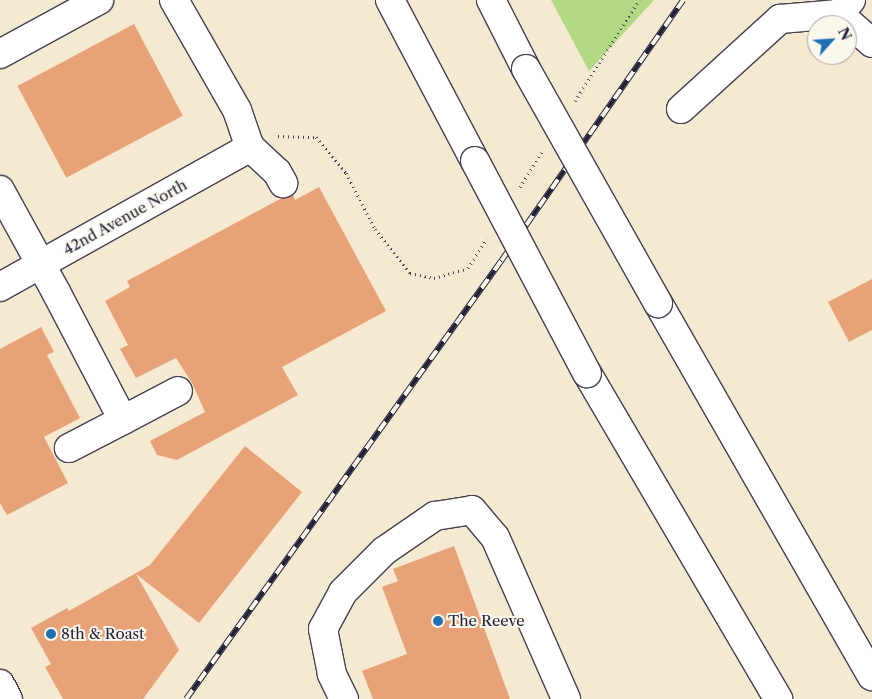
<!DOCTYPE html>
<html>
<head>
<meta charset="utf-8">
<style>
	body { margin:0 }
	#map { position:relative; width:872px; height:699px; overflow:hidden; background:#f5e9d1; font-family:"Libre Caslon Text",serif }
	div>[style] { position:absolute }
	.green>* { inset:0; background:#b1d983 }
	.building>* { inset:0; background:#e7a377; transform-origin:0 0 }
	.path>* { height:3px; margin-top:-1.5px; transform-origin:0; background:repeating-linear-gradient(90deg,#424052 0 1px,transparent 0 5px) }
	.roads { filter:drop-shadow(1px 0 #424052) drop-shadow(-1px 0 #424052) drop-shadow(0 1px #424052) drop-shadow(0 -1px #424052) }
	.minor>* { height:28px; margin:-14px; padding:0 14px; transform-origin:14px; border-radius:14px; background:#fff }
	.major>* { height:28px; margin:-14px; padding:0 14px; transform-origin:14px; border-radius:14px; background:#fff }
	.highway>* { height:28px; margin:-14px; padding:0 14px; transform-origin:14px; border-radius:14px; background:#fff }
	.rail>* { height:5.5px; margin-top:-2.75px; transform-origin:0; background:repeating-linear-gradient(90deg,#fbf7ec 0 11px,#22223b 0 22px); box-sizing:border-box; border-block:1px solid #22223b }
	.bridges { filter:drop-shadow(1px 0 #424052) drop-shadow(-1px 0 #424052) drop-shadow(0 1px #424052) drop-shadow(0 -1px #424052) }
	.highway-bridge>* { height:28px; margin:-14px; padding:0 14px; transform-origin:14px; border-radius:14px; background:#fff }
	.dots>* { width:14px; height:14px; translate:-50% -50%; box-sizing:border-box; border:2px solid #fbf7ec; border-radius:50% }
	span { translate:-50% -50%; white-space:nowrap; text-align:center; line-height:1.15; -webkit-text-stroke:4px #fbf7ec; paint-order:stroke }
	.street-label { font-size:15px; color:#22223b }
	.poi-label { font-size:15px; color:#22223b }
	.left { translate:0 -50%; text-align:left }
	.north { position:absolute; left:807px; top:15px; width:50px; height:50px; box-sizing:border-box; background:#fbf7ec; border:1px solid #a4a2a5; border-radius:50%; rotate:64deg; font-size:14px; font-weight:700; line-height:20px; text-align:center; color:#22223b }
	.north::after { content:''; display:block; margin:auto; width:18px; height:22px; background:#1f6fb2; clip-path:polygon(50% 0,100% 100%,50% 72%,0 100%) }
</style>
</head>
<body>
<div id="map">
	<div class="green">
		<div style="clip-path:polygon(551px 0,654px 0,589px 71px)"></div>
	</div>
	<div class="building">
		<div style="left:134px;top:24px;width:104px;height:132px;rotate:62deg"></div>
		<div style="clip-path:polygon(319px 187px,386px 311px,282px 367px,298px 395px,177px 460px,157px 455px,150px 441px,205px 412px,192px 383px,176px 358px,136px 378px,120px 349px,128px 345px,105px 301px,130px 287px,127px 281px,282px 198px,293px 195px,295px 200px)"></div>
		<div style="clip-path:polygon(872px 279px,872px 330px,849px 342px,828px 302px)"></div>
		<div style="clip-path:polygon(41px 327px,54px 352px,47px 355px,80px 418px,44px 437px,68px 483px,7px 515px,0 503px,0 349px)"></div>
		<div style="clip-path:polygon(245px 446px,302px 492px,199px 623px,136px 574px,179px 650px,143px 699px,63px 699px,45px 667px,51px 664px,31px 628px,67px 608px,69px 611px,150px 565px)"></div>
		<div style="clip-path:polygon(454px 546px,510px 699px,373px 699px,362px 671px,407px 654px,382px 587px,398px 581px,393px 569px)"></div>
	</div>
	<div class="path">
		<div style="left:575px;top:101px;width:120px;rotate:-57.6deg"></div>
		<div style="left:278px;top:136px;width:38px;rotate:2deg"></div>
		<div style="left:316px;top:137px;width:47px;rotate:50.2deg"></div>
		<div style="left:346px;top:173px;width:63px;rotate:62.6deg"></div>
		<div style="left:375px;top:229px;width:56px;rotate:51.5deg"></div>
		<div style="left:410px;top:273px;width:25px;rotate:12deg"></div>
		<div style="left:434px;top:278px;width:35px;rotate:-16deg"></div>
		<div style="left:468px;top:268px;width:35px;rotate:-57deg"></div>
		<div style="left:520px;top:187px;width:41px;rotate:-57.8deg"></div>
	</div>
	<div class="roads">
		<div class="minor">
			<div style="left:174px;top:0;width:127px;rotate:60.2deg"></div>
			<div style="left:237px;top:110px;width:39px;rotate:71deg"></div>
			<div style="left:250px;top:147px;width:37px;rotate:43deg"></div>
			<div style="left:277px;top:172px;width:13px;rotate:61deg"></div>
			<div style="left:851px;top:0;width:18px;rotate:131deg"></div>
			<div style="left:839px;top:14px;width:44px;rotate:41.3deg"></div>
			<div style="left:0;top:54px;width:113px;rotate:-28.6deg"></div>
			<div style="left:681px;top:109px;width:134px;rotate:-42.3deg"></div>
			<div style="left:780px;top:19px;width:59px;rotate:-4.8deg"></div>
			<div style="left:0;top:190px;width:116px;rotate:61.2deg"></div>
			<div style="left:56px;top:292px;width:144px;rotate:62.4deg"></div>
			<div style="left:123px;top:420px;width:61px;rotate:152.6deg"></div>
			<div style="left:0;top:287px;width:287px;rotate:-29.2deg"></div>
			<div style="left:123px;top:420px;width:62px;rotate:-27.8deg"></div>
			<div style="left:344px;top:699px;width:28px;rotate:-116deg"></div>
			<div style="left:332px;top:674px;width:46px;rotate:-101.3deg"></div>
			<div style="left:323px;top:629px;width:42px;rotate:-61.6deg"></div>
			<div style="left:343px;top:592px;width:58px;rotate:-45deg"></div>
			<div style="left:384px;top:551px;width:62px;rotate:-34.5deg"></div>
			<div style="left:435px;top:516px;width:37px;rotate:-9deg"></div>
			<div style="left:472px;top:510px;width:35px;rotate:50deg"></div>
			<div style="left:495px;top:537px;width:177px;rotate:66.3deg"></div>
		</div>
		<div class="major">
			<div style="left:0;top:684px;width:17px;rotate:62deg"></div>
		</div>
		<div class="highway">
			<div style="left:390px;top:0;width:182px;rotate:62.2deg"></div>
			<div style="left:491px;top:0;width:77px;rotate:63.1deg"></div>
			<div style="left:658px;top:303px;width:430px;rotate:60.2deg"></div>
			<div style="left:587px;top:373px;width:378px;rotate:59.6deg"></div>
		</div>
	</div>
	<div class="rail">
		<div style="left:186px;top:699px;width:540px;rotate:-54.28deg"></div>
		<div style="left:501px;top:261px;width:318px;rotate:-55.1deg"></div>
	</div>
	<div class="bridges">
		<div class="highway-bridge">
			<div style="left:526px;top:69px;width:269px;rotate:60.6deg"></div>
			<div style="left:475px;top:161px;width:240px;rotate:62.2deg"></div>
		</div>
	</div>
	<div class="dots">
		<div style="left:438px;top:621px;background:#1f6fb2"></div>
		<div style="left:51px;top:634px;background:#1f6fb2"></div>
	</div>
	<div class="street-label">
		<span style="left:125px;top:217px;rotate:-29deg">42nd Avenue North</span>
	</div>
	<div class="poi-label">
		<span class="left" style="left:448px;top:621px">The Reeve</span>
		<span class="left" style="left:61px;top:634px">8th &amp; Roast</span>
	</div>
	<div class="north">N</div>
</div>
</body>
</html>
